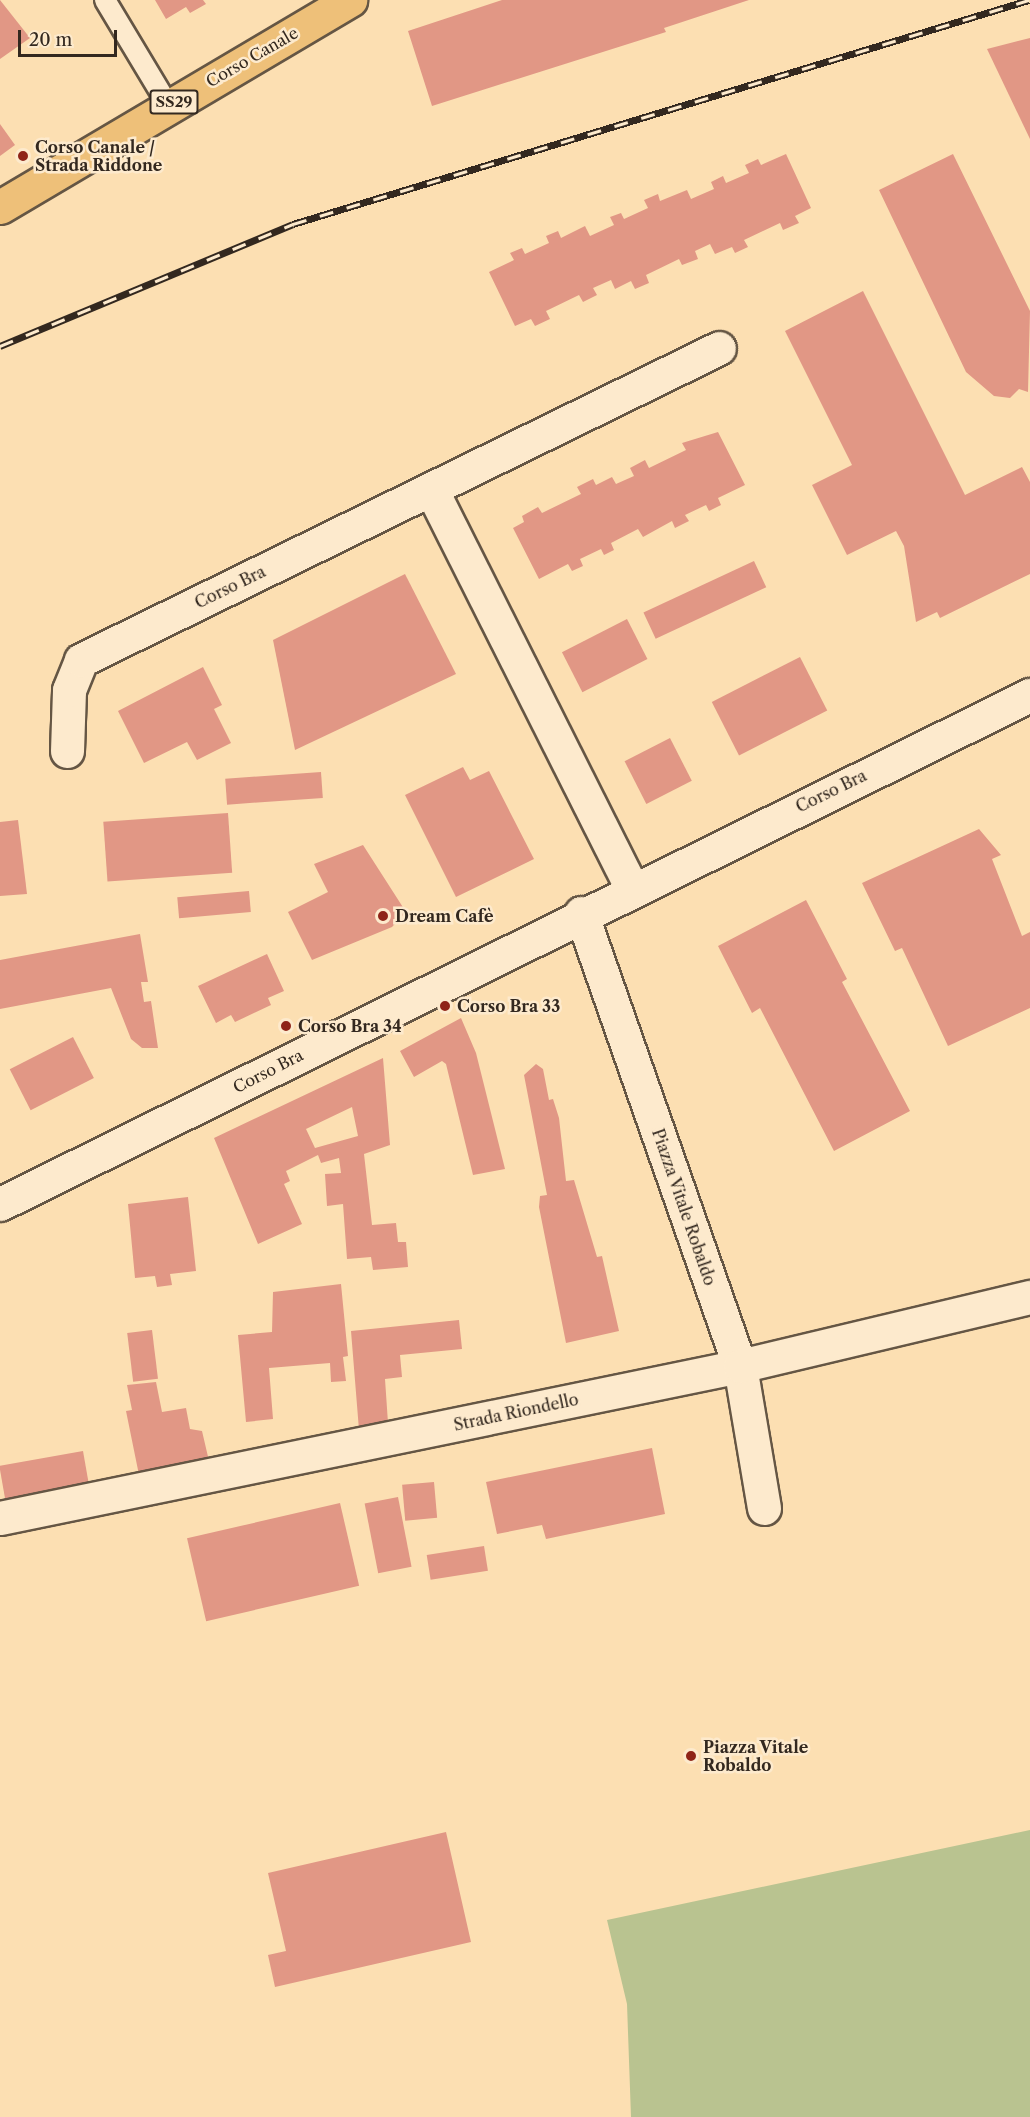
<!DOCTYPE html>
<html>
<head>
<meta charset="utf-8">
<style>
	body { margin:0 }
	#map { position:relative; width:1030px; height:2117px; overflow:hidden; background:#fcdfb2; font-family:"Libre Caslon Text",serif }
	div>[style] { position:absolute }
	.green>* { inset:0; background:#b9c390 }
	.building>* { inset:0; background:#e19785; transform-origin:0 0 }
	.roads { filter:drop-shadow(2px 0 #655644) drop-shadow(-2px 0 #655644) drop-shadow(0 2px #655644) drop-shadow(0 -2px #655644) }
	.service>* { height:20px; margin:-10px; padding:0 10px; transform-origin:10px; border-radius:10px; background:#fdeacd }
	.minor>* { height:33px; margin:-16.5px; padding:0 16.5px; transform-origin:16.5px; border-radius:16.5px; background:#fdeacd }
	.tertiary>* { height:33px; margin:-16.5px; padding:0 16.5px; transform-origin:16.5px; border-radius:16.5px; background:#fdeacd }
	.primary>* { height:33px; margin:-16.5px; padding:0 16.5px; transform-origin:16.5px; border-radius:16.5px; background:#eec079 }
	.rail>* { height:7px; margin-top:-3.5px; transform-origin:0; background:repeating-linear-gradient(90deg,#fdeacd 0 14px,#33281f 0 28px); box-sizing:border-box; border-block:2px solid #33281f }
	.dots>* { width:16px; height:16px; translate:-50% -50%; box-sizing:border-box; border:3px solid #fdeacd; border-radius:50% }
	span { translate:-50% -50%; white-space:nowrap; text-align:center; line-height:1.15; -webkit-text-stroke:5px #fdeacd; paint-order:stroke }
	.shield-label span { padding:2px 4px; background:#fdeacd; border:2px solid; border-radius:4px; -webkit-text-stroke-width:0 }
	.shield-label { font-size:15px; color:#33281f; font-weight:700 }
	.street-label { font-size:16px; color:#33281f }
	.poi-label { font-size:16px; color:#33281f; font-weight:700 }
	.left { translate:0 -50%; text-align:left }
	.scale { position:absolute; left:18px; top:30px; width:99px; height:27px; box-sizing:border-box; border:3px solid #33281f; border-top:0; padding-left:8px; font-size:18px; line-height:21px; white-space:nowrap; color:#33281f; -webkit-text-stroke:4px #fdeacd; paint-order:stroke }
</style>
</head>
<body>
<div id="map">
	<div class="green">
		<div style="clip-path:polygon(1030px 1830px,1030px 2117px,631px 2117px,627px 2004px,607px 1920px)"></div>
	</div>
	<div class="building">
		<div style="clip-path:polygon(0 0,30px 38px,0 59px)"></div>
		<div style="clip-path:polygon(155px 0,203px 0,206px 4px,190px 13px,186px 7px,166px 19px)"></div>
		<div style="clip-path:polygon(502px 0,749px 0,664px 28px,666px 32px,432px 106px,408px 31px)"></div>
		<div style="clip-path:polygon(1030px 38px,1030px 139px,987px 49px)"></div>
		<div style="clip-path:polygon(0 124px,15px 145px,0 156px)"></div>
		<div style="clip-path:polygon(786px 154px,811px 208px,795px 216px,799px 223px,783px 230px,780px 223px,744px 240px,748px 247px,735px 253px,732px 247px,715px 254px,710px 244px,695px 251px,698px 259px,682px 265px,679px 259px,646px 275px,649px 283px,635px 289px,631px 281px,615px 289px,611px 280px,593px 288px,597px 295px,583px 302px,579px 295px,546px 311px,550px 319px,535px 326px,531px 319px,515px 326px,489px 272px,514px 260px,510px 253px,522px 248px,525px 254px,549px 243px,546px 236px,558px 231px,561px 238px,585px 226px,590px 236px,614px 225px,610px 217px,621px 213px,624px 219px,648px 208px,644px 200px,658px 194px,660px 201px,687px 190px,691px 199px,714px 189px,711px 182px,723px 176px,726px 183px,749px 173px,745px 165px,758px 159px,761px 165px)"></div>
		<div style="clip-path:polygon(953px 154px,1030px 311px,1028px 392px,1019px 389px,1010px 398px,994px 396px,966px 372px,879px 190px)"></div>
		<div style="clip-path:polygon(863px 291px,965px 495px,1022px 467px,1030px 482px,1030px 574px,940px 618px,937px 612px,916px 622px,904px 546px,896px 531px,847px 555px,812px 485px,852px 465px,785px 331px)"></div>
		<div style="clip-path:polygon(718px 432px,745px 485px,718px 498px,721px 505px,709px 511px,706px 505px,685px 515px,689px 521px,675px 528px,672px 521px,643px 537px,638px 529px,611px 543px,614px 550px,604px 555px,601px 549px,580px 559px,583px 566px,572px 571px,568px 564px,539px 579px,513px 528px,524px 522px,522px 516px,538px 507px,542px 513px,581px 494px,577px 487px,593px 479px,596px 485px,612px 477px,616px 484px,634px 476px,630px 468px,645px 460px,649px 468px,686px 450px,682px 443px)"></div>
		<div style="left:754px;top:561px;width:29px;height:122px;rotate:65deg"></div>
		<div style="clip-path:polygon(405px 574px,456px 674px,295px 750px,273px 640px)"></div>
		<div style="left:627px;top:619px;width:45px;height:73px;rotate:63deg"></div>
		<div style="left:800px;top:657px;width:60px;height:99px;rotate:63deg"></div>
		<div style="clip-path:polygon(203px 667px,222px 705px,214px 709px,231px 743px,197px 760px,187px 742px,144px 763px,118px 711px)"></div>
		<div style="left:670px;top:738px;width:48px;height:51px;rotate:63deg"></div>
		<div style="clip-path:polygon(463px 767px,470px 780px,489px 771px,534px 859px,456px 897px,405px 795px)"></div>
		<div style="left:321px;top:772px;width:26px;height:96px;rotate:86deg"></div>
		<div style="left:228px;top:813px;width:60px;height:125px;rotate:86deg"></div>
		<div style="clip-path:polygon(18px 820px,27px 894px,0 896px,0 822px)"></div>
		<div style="clip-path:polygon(979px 829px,1001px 855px,992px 859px,1022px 936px,1030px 932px,1030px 1008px,948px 1046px,902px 948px,895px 951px,862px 883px)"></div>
		<div style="clip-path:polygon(363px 845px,406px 912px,392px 927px,312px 960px,288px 912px,328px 892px,314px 864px)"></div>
		<div style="left:249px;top:891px;width:21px;height:72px;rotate:85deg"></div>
		<div style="clip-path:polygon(806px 900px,847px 979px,842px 982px,910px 1111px,834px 1151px,760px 1008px,752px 1013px,718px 946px)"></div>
		<div style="clip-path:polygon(140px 934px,148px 982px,141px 982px,144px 1002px,151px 1001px,158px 1048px,142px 1048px,131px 1039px,111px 988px,0 1009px,0 960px)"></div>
		<div style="clip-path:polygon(267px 954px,284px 991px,268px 998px,271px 1005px,235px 1022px,231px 1015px,216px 1023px,198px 986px)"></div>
		<div style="clip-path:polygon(461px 1018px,476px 1053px,505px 1169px,473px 1175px,446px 1064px,442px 1061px,414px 1077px,400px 1051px)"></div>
		<div style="left:73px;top:1037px;width:46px;height:71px;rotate:63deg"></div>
		<div style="clip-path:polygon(evenodd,383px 1058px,390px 1145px,364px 1154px,372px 1225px,396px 1223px,398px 1242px,406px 1242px,408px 1267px,373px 1270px,371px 1257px,347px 1259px,343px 1204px,327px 1206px,325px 1174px,341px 1173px,339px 1158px,321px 1163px,318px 1155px,286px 1171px,290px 1181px,284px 1184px,302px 1224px,258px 1244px,214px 1138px,383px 1058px,352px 1107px,358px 1136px,315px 1148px,306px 1129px,352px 1107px)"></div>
		<div style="clip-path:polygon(536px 1064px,543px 1069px,549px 1100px,553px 1099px,559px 1118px,566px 1181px,574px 1180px,597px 1257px,602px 1256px,619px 1331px,566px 1343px,539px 1207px,540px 1196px,547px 1195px,524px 1075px)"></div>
		<div style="clip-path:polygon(188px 1197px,196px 1271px,170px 1274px,172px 1285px,157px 1287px,155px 1276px,135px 1278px,128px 1204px)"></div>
		<div style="clip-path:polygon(341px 1284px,348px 1356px,343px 1357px,346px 1381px,331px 1382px,330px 1363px,269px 1368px,273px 1419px,246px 1422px,238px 1335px,272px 1332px,273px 1292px)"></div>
		<div style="clip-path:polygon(459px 1320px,462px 1349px,400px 1355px,402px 1377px,385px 1379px,388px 1423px,359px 1430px,351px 1331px)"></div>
		<div style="left:152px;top:1330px;width:49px;height:25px;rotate:83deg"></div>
		<div style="clip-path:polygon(156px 1382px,162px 1412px,186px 1408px,190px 1429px,202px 1431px,209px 1461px,139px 1475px,126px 1411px,132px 1410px,127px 1385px)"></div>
		<div style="clip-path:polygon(652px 1448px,665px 1514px,546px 1539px,542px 1525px,497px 1534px,486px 1482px)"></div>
		<div style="left:83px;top:1451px;width:35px;height:85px;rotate:80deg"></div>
		<div style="left:434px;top:1482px;width:36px;height:32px;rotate:85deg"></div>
		<div style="left:398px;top:1497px;width:71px;height:34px;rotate:79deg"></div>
		<div style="left:340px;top:1503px;width:85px;height:157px;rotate:77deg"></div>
		<div style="left:484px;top:1546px;width:25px;height:58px;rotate:81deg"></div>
		<div style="clip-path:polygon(446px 1832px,471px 1942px,275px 1987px,268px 1955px,286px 1951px,268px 1873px)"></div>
	</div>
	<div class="roads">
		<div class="service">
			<div style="left:105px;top:0;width:122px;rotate:59deg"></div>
		</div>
		<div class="minor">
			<div style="left:431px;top:489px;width:447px;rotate:63.3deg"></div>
			<div style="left:67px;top:751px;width:61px;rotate:-88.1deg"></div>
			<div style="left:69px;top:690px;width:32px;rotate:-68deg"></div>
			<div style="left:81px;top:660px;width:710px;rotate:-26.06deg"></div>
			<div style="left:581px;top:913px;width:480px;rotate:70.7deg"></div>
			<div style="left:740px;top:1366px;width:144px;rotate:80.4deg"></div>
			<div style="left:0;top:1518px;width:755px;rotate:-11.61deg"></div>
			<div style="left:740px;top:1366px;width:298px;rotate:-13.4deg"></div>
		</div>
		<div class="tertiary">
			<div style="left:0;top:1204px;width:1149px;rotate:-26.3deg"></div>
		</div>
		<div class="primary">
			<div style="left:0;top:207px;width:407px;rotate:-30.6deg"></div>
		</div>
	</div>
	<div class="rail">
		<div style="left:0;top:346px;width:317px;rotate:-22.6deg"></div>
		<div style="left:293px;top:224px;width:769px;rotate:-16.93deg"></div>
	</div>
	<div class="dots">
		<div style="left:23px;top:156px;background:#8f2418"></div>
		<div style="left:383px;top:916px;background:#8f2418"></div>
		<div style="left:445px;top:1006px;background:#8f2418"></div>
		<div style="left:286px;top:1026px;background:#8f2418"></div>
		<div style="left:691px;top:1756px;background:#8f2418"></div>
	</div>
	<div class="shield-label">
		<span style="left:174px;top:102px">SS29</span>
	</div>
	<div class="street-label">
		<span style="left:252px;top:57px;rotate:-30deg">Corso Canale</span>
		<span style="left:230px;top:587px;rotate:-26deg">Corso Bra</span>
		<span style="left:831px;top:791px;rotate:-26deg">Corso Bra</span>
		<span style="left:268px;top:1071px;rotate:-27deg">Corso Bra</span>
		<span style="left:684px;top:1207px;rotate:71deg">Piazza Vitale Robaldo</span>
		<span style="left:516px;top:1412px;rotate:-12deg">Strada Riondello</span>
	</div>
	<div class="poi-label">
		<span class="left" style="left:35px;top:156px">Corso Canale /<br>Strada Riddone</span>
		<span class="left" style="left:395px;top:916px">Dream Cafè</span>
		<span class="left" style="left:457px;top:1006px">Corso Bra 33</span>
		<span class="left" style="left:298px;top:1026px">Corso Bra 34</span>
		<span class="left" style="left:703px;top:1756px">Piazza Vitale<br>Robaldo</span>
	</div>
	<div class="scale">20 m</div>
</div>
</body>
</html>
